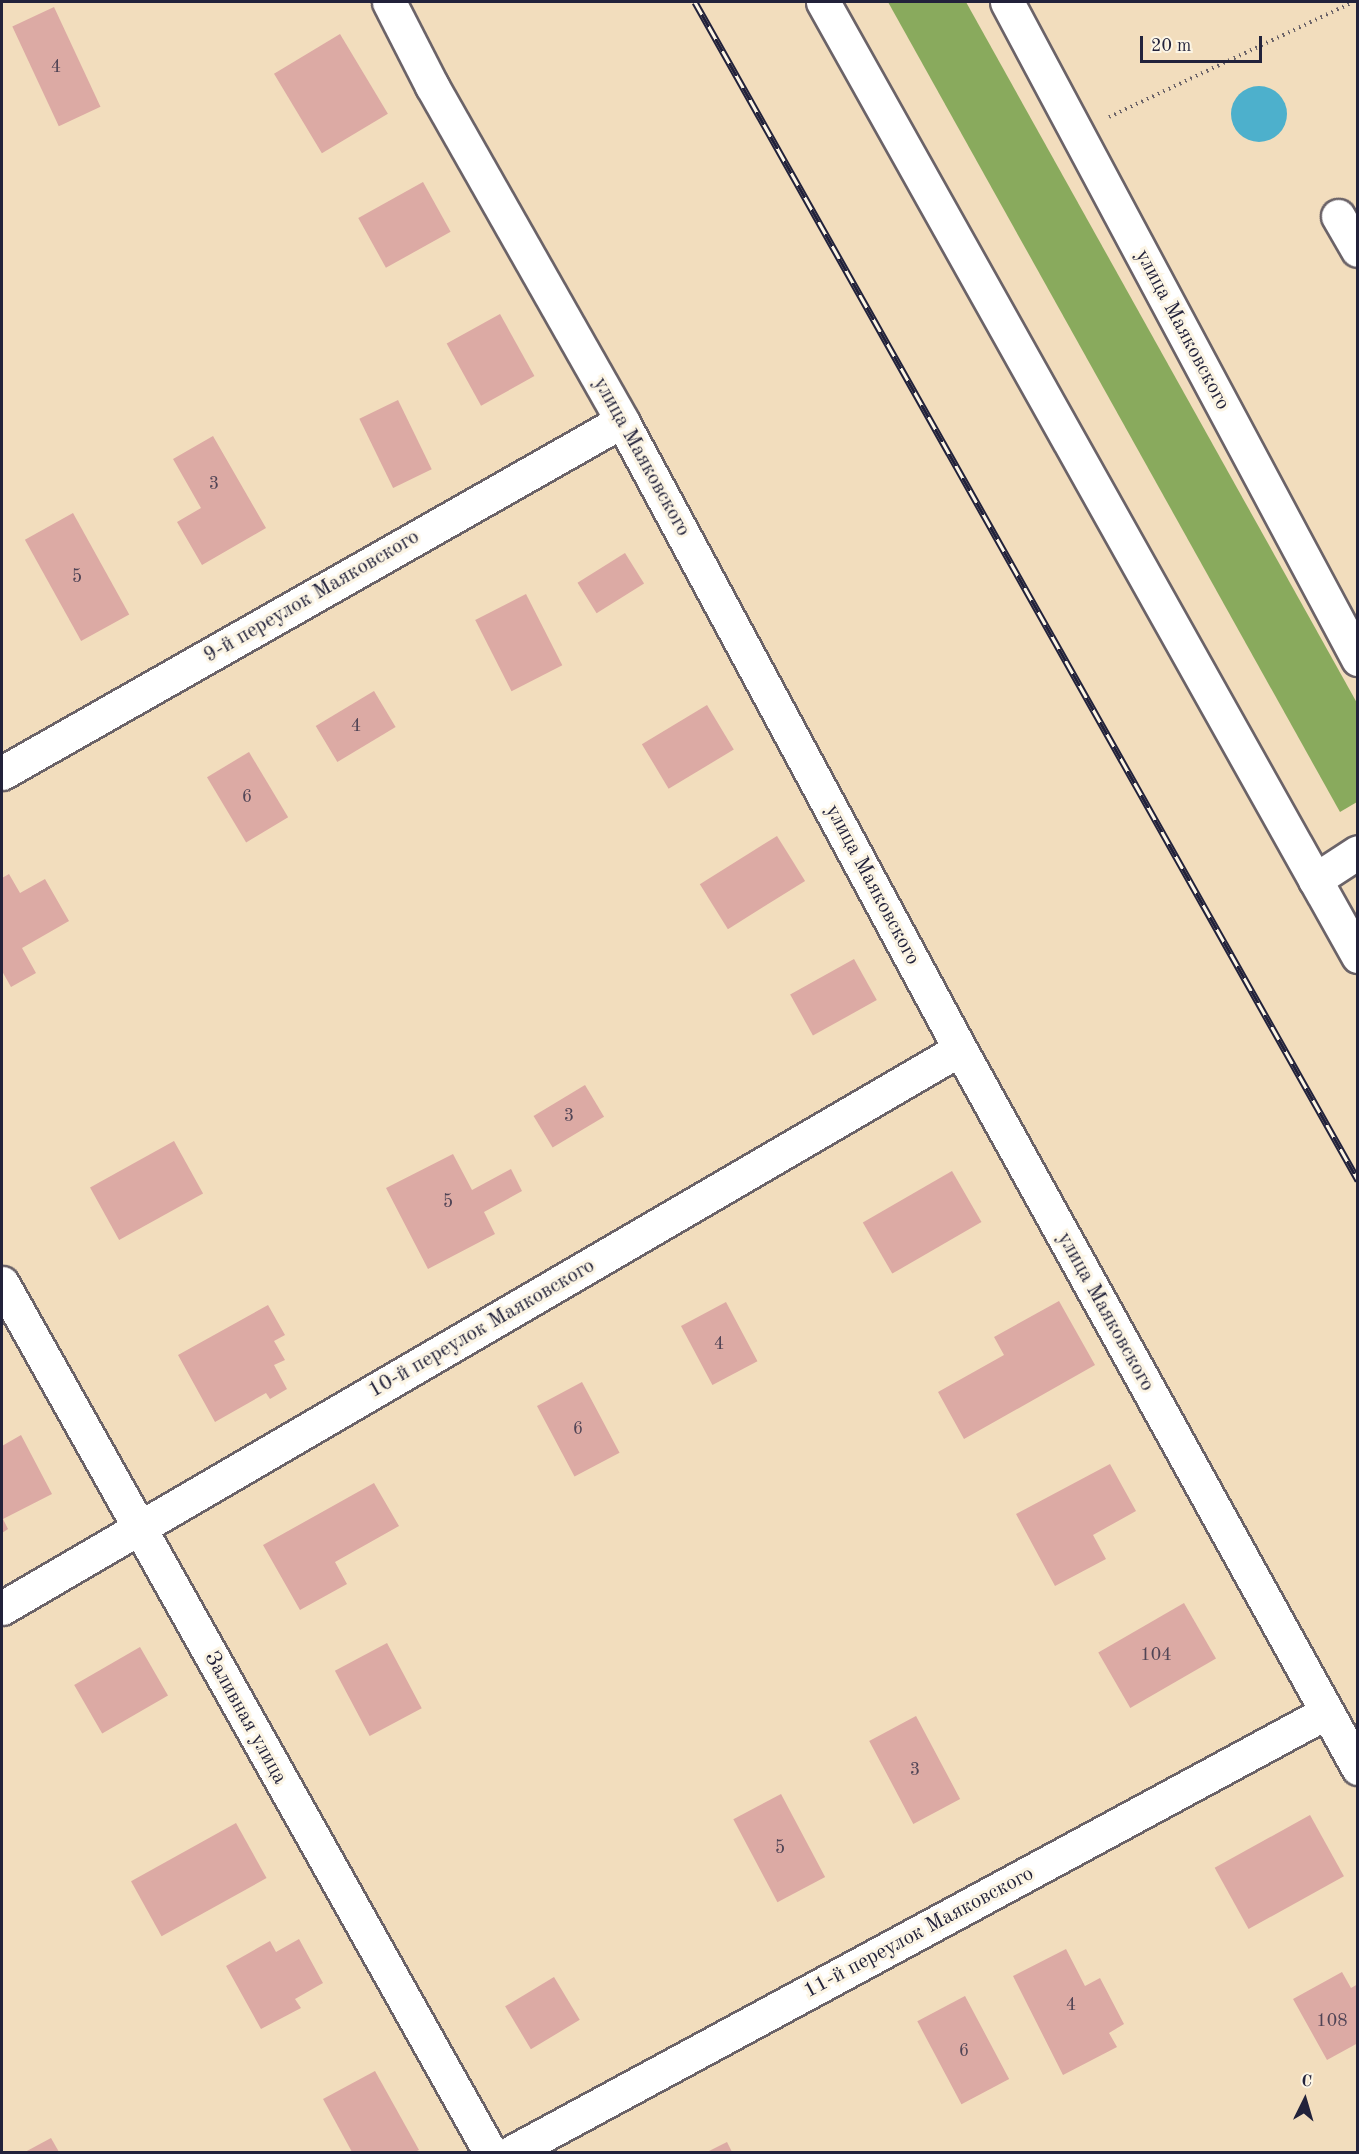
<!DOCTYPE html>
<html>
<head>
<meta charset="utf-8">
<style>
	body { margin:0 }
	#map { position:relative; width:1359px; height:2154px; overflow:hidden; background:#f2ddbd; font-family:"Old Standard TT",serif }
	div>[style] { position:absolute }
	.forest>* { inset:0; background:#89aa5d }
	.water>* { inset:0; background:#4db0cc }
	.round { border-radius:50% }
	.building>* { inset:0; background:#dcaaa4; transform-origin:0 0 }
	.path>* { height:4px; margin-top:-2px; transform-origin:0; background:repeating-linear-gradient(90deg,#6b6368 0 1.5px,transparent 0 6px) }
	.roads { filter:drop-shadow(2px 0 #6b6368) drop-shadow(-2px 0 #6b6368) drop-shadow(0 2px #6b6368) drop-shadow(0 -2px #6b6368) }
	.minor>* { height:33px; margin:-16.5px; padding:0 16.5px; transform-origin:16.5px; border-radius:16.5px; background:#fff }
	.major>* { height:33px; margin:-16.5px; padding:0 16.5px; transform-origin:16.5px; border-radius:16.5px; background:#fff }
	.rail>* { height:7px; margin-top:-3.5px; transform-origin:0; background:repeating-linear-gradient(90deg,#fcf5e5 0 14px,#22223b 0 28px); box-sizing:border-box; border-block:2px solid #22223b }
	span { translate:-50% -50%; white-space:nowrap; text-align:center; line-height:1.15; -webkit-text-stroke:6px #fcf5e5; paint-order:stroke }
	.number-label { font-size:18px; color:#504455 }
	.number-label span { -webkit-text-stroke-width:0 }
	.street-label { font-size:21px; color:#22223b }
	.frame { position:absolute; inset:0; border:3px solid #22223b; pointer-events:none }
	.north { position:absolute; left:1275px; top:2070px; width:60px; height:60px; -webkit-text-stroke:4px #fcf5e5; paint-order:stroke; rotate:5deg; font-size:16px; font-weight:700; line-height:24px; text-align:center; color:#22223b }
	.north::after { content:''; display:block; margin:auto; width:21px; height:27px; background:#22223b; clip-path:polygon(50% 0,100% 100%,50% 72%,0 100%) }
	.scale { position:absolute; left:1140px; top:36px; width:122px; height:27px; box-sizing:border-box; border:3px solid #22223b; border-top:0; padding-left:8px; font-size:18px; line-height:21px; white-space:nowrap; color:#22223b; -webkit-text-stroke:4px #fcf5e5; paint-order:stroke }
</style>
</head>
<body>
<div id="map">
	<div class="forest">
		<div style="clip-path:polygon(888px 2px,966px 2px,1357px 703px,1357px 802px,1340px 812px)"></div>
	</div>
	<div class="water">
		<div class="round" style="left:1231px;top:86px;width:56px;height:56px"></div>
	</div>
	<div class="building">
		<div style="left:54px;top:7px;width:110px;height:46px;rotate:65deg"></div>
		<div style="left:340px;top:34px;width:93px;height:77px;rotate:59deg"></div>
		<div style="left:423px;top:182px;width:57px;height:74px;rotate:61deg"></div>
		<div style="left:500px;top:314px;width:71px;height:61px;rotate:61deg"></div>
		<div style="left:398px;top:400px;width:77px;height:43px;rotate:64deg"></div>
		<div style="clip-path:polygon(213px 436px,266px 528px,202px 565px,177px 522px,201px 508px,173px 459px)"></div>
		<div style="left:73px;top:513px;width:116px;height:55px;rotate:61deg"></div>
		<div style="left:625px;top:553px;width:36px;height:56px;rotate:58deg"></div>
		<div style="left:526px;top:594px;width:80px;height:57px;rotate:63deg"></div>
		<div style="left:374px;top:691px;width:42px;height:68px;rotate:59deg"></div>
		<div style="left:707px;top:705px;width:52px;height:76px;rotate:59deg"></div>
		<div style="left:249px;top:752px;width:76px;height:49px;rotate:59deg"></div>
		<div style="left:777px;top:836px;width:53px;height:91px;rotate:58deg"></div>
		<div style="clip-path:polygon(9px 874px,20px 893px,45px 879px,69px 921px,22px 948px,36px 973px,11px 987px,2px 971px,2px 878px)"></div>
		<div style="left:854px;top:959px;width:47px;height:73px;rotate:61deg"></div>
		<div style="left:585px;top:1085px;width:37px;height:60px;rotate:59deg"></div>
		<div style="left:174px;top:1141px;width:60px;height:96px;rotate:61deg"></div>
		<div style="clip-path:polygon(453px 1154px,472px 1190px,511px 1169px,522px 1191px,484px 1212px,495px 1234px,428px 1269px,386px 1188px)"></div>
		<div style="left:952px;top:1171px;width:59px;height:103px;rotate:60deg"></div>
		<div style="clip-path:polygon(1059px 1301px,1095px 1365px,964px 1439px,938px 1392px,1004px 1355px,994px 1337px)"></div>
		<div style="left:726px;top:1302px;width:67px;height:51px;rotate:62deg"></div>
		<div style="clip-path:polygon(268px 1305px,285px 1335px,274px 1341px,285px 1360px,274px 1365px,287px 1389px,270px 1399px,266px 1393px,215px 1422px,178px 1355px)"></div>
		<div style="left:582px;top:1382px;width:80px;height:51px;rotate:62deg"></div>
		<div style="clip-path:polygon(21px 1435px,52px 1494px,3px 1519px,8px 1529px,2px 1533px,2px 1446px)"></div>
		<div style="clip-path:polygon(1110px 1464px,1136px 1511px,1093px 1535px,1106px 1559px,1055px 1586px,1016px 1514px)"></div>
		<div style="clip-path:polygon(374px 1483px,399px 1526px,335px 1562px,347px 1584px,300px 1610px,263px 1545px)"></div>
		<div style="left:1184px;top:1603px;width:64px;height:99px;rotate:60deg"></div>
		<div style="left:387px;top:1643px;width:74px;height:59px;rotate:62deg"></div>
		<div style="left:140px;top:1647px;width:56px;height:76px;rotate:60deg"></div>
		<div style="left:916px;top:1716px;width:94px;height:53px;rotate:62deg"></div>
		<div style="left:781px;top:1794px;width:94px;height:54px;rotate:62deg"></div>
		<div style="left:1310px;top:1815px;width:70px;height:109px;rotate:61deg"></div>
		<div style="left:236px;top:1823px;width:63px;height:120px;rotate:61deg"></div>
		<div style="clip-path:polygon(299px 1939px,323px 1983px,295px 1999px,301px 2008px,261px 2029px,226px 1966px,270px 1941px,276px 1952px)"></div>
		<div style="clip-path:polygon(1066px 1949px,1085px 1986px,1100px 1978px,1124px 2024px,1109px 2033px,1117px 2047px,1063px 2075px,1013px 1976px)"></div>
		<div style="clip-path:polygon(1342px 1972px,1351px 1988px,1358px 1984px,1358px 2043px,1327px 2060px,1293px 1999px)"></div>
		<div style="left:554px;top:1977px;width:50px;height:57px;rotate:59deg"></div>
		<div style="left:965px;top:1996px;width:94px;height:54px;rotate:62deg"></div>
		<div style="clip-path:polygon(375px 2071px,419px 2150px,415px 2152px,352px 2152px,323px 2099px)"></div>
		<div style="clip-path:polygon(51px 2138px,59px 2152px,25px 2152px)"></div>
		<div style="clip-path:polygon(727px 2142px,732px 2152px,707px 2152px)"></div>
	</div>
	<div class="path">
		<div style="left:1109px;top:117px;width:270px;rotate:-25.2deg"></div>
	</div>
	<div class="roads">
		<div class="minor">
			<div style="left:389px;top:2px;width:94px;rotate:62.9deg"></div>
			<div style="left:432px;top:86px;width:385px;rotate:60.4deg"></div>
			<div style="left:622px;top:421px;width:713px;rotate:61.71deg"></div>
			<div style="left:960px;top:1049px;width:822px;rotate:61.03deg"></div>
			<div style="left:1338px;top:216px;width:39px;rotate:60deg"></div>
			<div style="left:2px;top:773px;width:713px;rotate:-29.59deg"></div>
			<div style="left:1315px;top:880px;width:51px;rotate:-33.1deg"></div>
			<div style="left:2px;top:1283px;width:997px;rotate:60.68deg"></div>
			<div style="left:2px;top:1608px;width:1109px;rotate:-30.26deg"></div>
			<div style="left:512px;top:2152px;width:924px;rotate:-28.37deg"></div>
		</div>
		<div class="major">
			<div style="left:823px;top:2px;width:1094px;rotate:60.72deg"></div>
			<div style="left:1007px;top:2px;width:745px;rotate:61.89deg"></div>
		</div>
	</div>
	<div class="rail">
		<div style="left:695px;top:2px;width:1352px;rotate:60.63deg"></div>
	</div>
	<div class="number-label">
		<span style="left:56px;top:67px">4</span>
		<span style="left:214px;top:484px">3</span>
		<span style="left:77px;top:577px">5</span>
		<span style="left:356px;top:726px">4</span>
		<span style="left:247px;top:797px">6</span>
		<span style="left:569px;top:1116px">3</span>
		<span style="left:448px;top:1202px">5</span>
		<span style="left:719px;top:1344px">4</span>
		<span style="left:578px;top:1429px">6</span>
		<span style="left:1156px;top:1655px">104</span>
		<span style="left:915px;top:1770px">3</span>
		<span style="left:780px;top:1848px">5</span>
		<span style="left:1071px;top:2005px">4</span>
		<span style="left:1332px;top:2021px">108</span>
		<span style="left:964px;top:2051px">6</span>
	</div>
	<div class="street-label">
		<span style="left:1182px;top:330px;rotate:62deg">улица Маяковского</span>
		<span style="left:641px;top:457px;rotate:61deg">улица Маяковского</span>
		<span style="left:312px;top:597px;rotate:-30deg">9-й переулок Маяковского</span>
		<span style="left:872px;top:885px;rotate:62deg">улица Маяковского</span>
		<span style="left:1105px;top:1312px;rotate:61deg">улица Маяковского</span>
		<span style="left:482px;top:1329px;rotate:-30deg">10-й переулок Маяковского</span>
		<span style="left:245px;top:1718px;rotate:61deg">Заливная улица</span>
		<span style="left:919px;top:1933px;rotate:-28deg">11-й переулок Маяковского</span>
	</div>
	<div class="frame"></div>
	<div class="north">С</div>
	<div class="scale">20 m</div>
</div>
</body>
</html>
